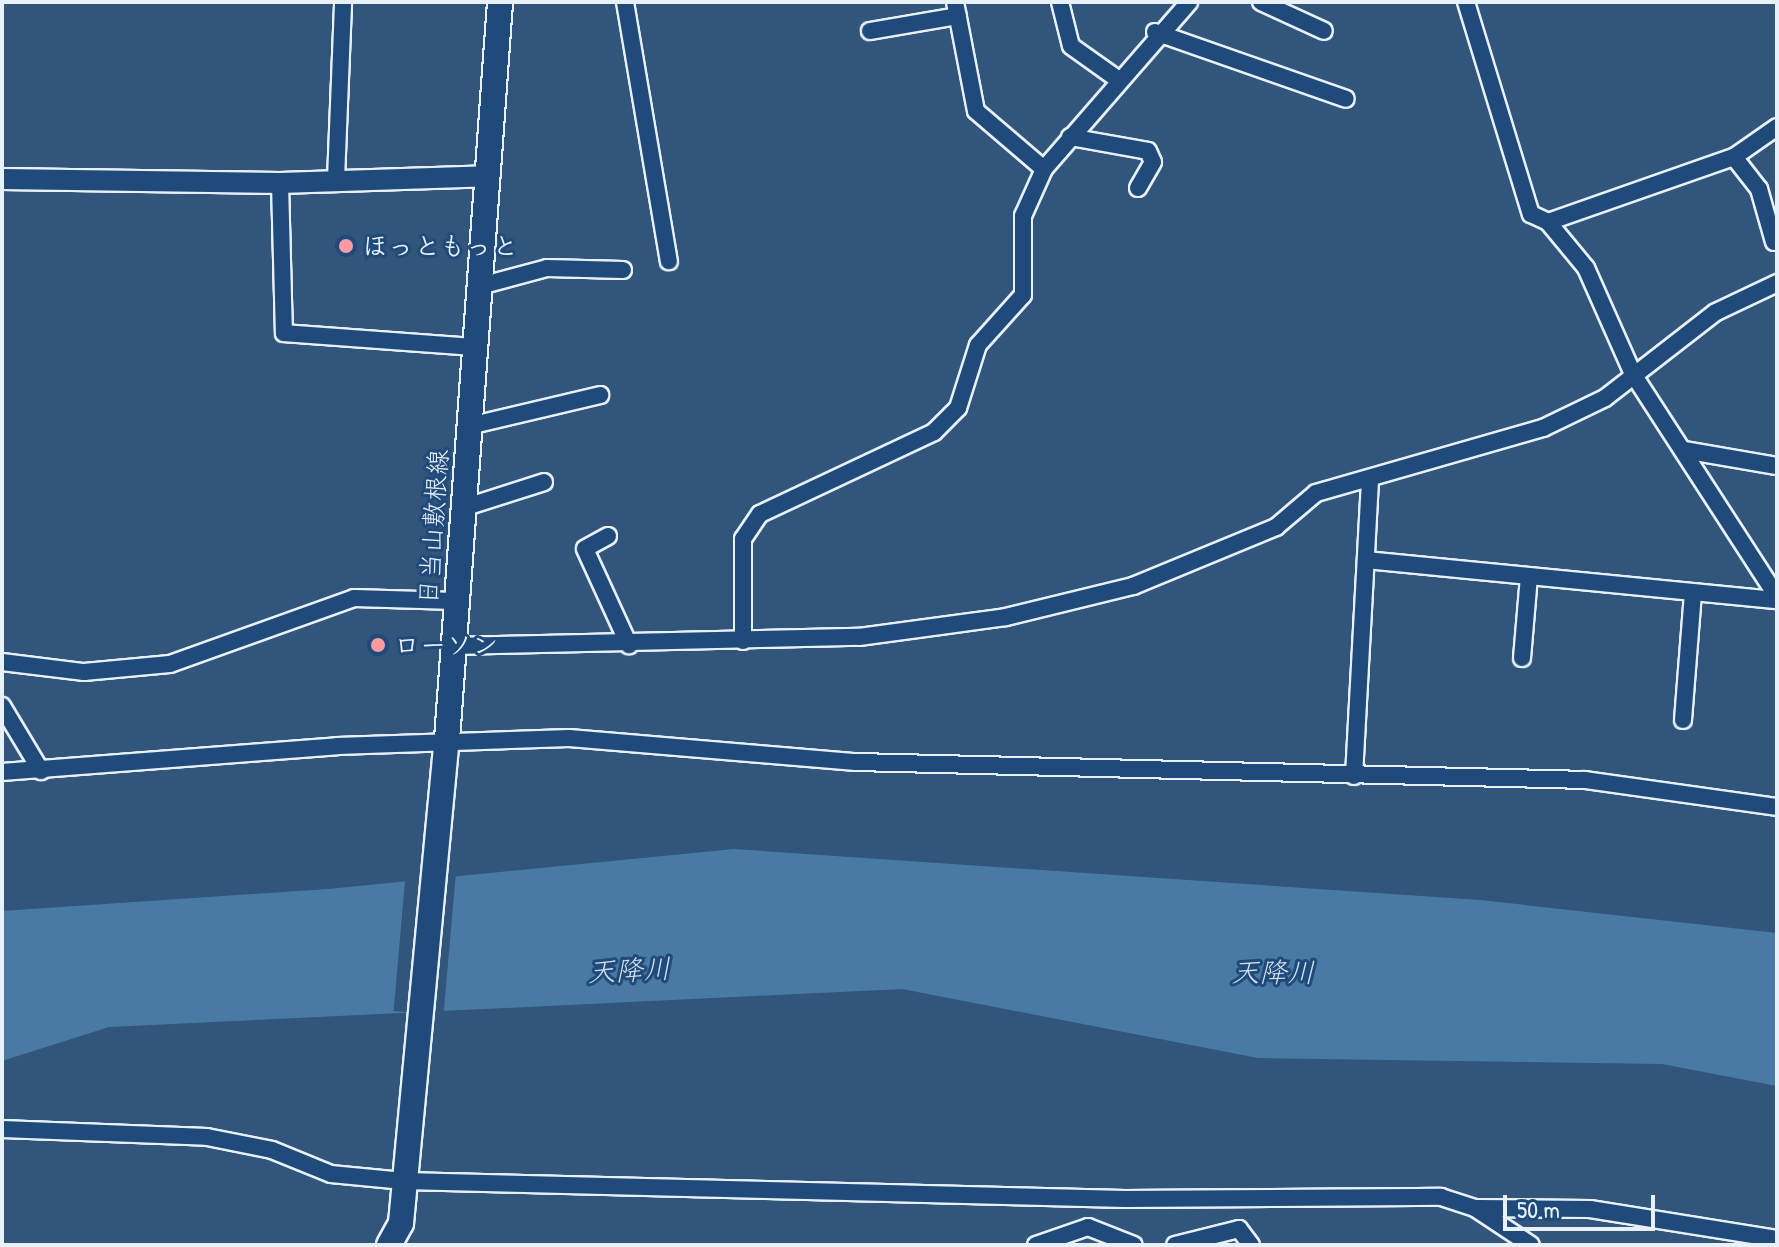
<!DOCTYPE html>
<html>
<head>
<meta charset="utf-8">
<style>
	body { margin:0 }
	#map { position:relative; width:1779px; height:1247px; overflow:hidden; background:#32557c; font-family:"Patrick Hand","Klee One",sans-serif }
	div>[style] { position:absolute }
	.water>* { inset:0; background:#497aa5 }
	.pier>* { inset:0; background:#32557c; transform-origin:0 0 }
	.roads { filter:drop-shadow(2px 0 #e8f1f8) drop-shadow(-2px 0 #e8f1f8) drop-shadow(0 2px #e8f1f8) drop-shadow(0 -2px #e8f1f8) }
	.minor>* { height:16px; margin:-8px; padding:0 8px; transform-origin:8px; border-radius:8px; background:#1f4a7a }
	.tertiary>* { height:20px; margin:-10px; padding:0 10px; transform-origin:10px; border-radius:10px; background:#1f4a7a }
	.secondary>* { height:24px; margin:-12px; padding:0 12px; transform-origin:12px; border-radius:12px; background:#1f4a7a }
	.dots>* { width:22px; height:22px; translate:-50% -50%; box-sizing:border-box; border:4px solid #1f4a7a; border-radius:50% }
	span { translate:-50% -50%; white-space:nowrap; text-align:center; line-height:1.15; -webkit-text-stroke:6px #1f4a7a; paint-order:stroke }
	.poi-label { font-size:26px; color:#e8f1f8; font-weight:700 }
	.left { translate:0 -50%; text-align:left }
	.street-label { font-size:26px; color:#e8f1f8 }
	.water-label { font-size:28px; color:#d0dfec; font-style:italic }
	.frame { position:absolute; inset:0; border:4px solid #e8f1f8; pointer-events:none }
	.scale { position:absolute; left:1503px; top:1195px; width:152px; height:36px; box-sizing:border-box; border:4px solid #e8f1f8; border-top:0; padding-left:10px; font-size:24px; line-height:28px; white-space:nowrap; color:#e8f1f8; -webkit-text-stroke:6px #1f4a7a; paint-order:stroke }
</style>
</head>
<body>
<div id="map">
	<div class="water">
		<div style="clip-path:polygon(734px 849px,1480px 900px,1777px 933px,1777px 1086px,1662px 1064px,1258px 1058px,902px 989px,109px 1027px,2px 1061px,2px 911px,328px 889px)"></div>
	</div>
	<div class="pier">
		<div style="left:456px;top:872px;width:144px;height:50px;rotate:95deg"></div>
	</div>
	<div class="roads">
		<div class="minor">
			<div style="left:625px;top:2px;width:263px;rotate:80.4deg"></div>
			<div style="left:955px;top:2px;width:111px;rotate:79.1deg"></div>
			<div style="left:976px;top:111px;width:89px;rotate:40.5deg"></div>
			<div style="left:1060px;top:2px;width:45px;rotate:76deg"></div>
			<div style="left:1071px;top:46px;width:55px;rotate:35.4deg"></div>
			<div style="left:1261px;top:2px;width:69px;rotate:24.7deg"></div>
			<div style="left:1466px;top:2px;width:222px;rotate:73deg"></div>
			<div style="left:1531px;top:214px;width:19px;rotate:25deg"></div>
			<div style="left:1548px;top:222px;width:60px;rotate:50.4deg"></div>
			<div style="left:1586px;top:268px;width:116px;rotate:66.1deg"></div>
			<div style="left:1633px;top:374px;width:265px;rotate:57.1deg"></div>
			<div style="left:870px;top:31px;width:89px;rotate:-9.7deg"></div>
			<div style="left:1155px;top:32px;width:202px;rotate:19.3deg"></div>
			<div style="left:1070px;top:137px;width:79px;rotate:10.2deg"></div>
			<div style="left:1148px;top:151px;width:12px;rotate:66deg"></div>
			<div style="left:1153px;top:162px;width:30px;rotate:120deg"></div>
			<div style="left:1734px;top:157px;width:41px;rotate:52deg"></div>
			<div style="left:1759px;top:189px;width:55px;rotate:74.2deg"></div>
			<div style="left:336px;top:179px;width:177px;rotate:-87.7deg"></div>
			<div style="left:280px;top:183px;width:150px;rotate:88.5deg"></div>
			<div style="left:284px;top:333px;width:193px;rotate:4.2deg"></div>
			<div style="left:1548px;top:222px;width:197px;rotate:-19.3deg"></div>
			<div style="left:1734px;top:157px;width:52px;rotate:-34.9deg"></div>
			<div style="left:480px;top:286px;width:69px;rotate:-15deg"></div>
			<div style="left:547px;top:268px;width:76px;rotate:1.5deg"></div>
			<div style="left:469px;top:426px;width:135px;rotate:-13.3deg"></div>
			<div style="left:1684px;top:450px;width:94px;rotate:9.8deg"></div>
			<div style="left:463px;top:508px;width:85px;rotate:-17.8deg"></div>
			<div style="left:608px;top:536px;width:26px;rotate:151deg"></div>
			<div style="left:585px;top:549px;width:106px;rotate:65.4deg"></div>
			<div style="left:1366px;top:560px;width:413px;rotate:5.6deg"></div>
			<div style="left:743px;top:641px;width:102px;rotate:-90deg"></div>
			<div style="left:743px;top:539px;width:30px;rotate:-56deg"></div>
			<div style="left:760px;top:514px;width:192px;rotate:-25.2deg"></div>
			<div style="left:934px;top:432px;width:34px;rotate:-45deg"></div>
			<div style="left:958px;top:408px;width:66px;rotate:-72.4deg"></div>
			<div style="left:978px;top:345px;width:67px;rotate:-48deg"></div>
			<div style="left:1023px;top:295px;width:79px;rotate:-90deg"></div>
			<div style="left:1023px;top:216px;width:51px;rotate:-65.9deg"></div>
			<div style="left:1044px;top:169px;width:221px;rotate:-49deg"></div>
			<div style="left:453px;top:646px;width:406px;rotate:-1.3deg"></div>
			<div style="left:859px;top:637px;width:148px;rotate:-7.7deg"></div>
			<div style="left:1006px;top:617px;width:131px;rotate:-13.7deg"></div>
			<div style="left:1133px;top:586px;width:155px;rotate:-22.4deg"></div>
			<div style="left:1276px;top:527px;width:52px;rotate:-40.4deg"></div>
			<div style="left:1316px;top:493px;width:236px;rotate:-16deg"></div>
			<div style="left:1543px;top:428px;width:69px;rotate:-25.8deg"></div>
			<div style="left:1605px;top:398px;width:140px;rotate:-37.8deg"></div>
			<div style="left:1716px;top:312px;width:68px;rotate:-25.4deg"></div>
			<div style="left:1522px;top:658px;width:82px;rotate:-85.1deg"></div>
			<div style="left:2px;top:662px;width:83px;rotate:7deg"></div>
			<div style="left:84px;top:672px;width:86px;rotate:-5.3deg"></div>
			<div style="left:170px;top:664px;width:195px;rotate:-19.7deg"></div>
			<div style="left:354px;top:598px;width:101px;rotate:1.7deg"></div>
			<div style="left:2px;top:706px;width:76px;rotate:59deg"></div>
			<div style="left:1683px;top:720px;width:128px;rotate:-85.5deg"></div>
			<div style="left:2px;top:772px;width:336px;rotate:-4.4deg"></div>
			<div style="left:337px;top:746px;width:232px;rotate:-2deg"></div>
			<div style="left:569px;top:738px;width:288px;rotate:4.8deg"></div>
			<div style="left:856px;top:762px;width:729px;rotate:1.41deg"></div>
			<div style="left:1585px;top:780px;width:194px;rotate:8deg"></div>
			<div style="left:1354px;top:776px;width:294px;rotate:-86.9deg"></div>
			<div style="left:2px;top:1129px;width:205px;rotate:2.2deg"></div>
			<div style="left:207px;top:1137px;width:66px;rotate:11.3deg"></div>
			<div style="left:272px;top:1150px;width:64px;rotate:22.1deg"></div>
			<div style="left:331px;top:1174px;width:73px;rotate:5.5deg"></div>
			<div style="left:404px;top:1181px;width:721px;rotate:1.43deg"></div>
			<div style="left:1125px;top:1199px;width:316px;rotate:-0.4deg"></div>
			<div style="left:1441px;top:1197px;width:36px;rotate:18deg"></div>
			<div style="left:1475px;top:1208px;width:67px;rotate:33.5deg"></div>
			<div style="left:1477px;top:1208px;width:113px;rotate:0.5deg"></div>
			<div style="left:1590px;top:1209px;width:189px;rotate:9.1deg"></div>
			<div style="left:1036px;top:1245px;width:55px;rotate:-19.1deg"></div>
			<div style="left:1088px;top:1227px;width:49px;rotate:21.4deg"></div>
			<div style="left:1175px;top:1245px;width:66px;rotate:-14deg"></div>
			<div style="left:1239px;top:1229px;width:20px;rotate:53deg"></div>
		</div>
		<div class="tertiary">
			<div style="left:2px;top:179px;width:278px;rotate:0.8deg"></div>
			<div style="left:280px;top:183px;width:207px;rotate:-1.9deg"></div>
		</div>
		<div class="secondary">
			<div style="left:389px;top:1245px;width:25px;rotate:-61deg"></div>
			<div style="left:401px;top:1223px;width:485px;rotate:-84.6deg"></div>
			<div style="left:447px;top:740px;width:740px;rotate:-85.89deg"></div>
		</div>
	</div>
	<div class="dots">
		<div style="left:346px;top:246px;background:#ff9aa2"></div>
		<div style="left:378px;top:645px;background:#ff9aa2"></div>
	</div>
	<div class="poi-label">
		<span class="left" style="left:362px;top:246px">ほっともっと</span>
		<span class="left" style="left:394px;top:645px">ローソン</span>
	</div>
	<div class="street-label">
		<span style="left:433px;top:527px;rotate:-86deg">日当山敷根線</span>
	</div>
	<div class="water-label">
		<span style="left:629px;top:970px;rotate:-3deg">天降川</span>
		<span style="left:1273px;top:972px">天降川</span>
	</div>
	<div class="frame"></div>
	<div class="scale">50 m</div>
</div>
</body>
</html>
